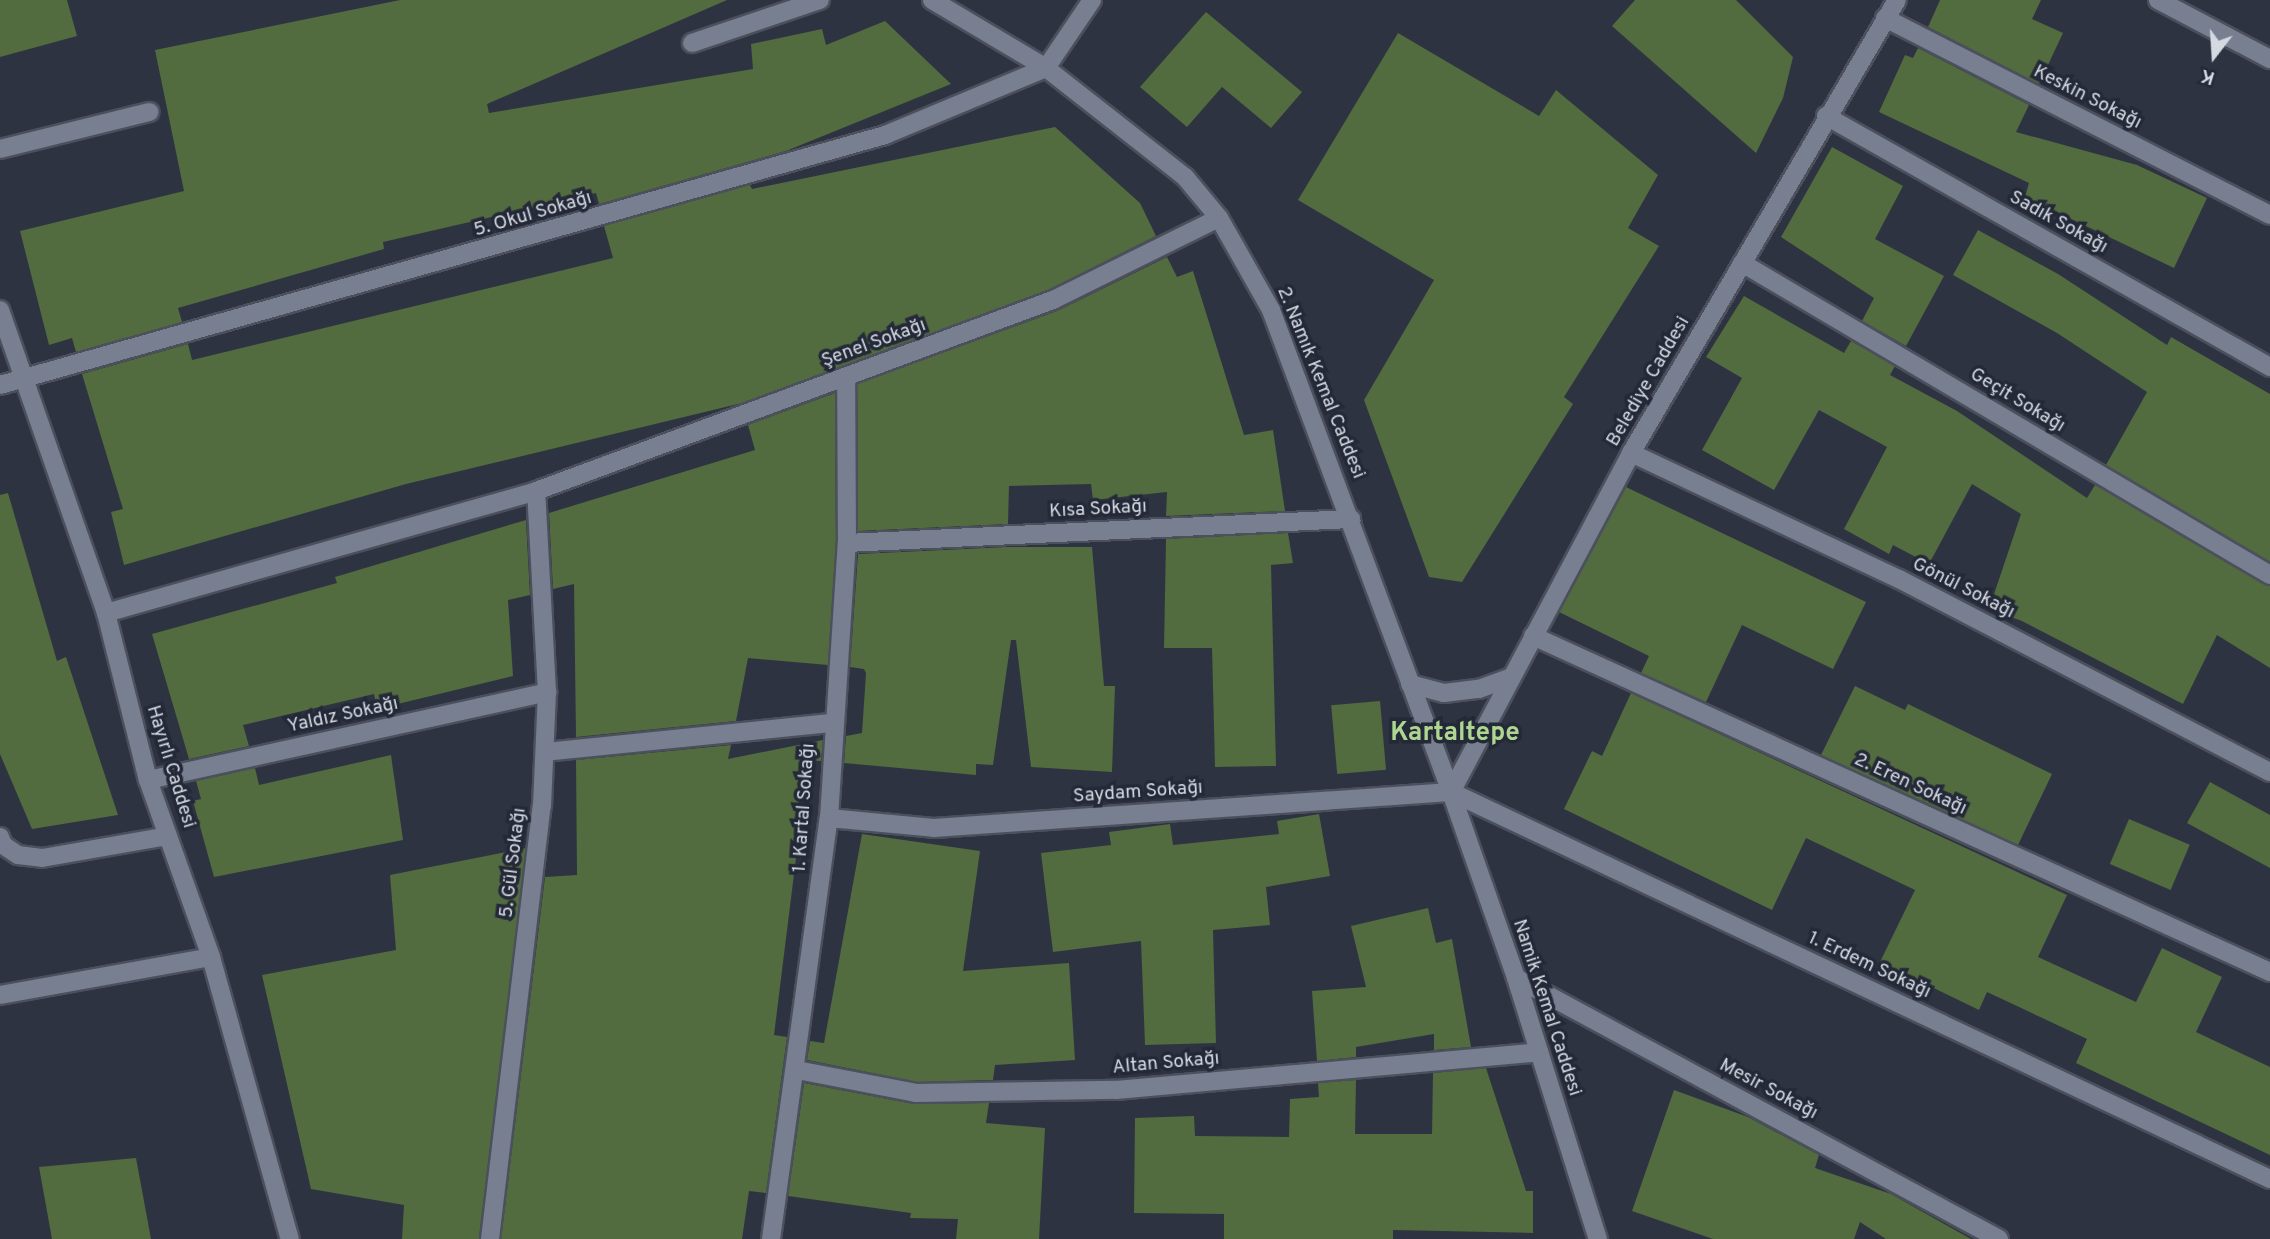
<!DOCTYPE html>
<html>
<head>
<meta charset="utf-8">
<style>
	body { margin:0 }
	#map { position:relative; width:2270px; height:1239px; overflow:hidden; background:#2e3342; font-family:Overpass,sans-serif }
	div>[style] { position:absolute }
	.building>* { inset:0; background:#526b3f; transform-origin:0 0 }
	.roads { filter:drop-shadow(2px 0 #4b505c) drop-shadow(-2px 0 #4b505c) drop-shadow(0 2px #4b505c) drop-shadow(0 -2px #4b505c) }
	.service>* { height:18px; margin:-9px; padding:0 9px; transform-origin:9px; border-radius:9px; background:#787f90 }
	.minor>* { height:18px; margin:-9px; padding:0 9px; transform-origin:9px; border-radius:9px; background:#787f90 }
	.secondary>* { height:18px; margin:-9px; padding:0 9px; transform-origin:9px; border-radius:9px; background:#787f90 }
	span { translate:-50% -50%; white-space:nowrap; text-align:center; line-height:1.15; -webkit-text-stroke:7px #242938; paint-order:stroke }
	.street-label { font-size:19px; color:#d5d9e2 }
	.district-label { font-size:26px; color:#aed591; font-weight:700 }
	.north { position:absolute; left:2179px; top:21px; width:70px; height:70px; -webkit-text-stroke:5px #242938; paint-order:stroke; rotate:197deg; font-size:19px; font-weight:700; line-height:28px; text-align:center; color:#d5d9e2 }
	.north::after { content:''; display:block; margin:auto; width:24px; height:32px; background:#d5d9e2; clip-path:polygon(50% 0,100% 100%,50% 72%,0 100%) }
</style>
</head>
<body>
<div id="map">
	<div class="building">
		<div style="clip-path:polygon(0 0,67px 0,77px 36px,0 57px)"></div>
		<div style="clip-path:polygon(400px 0,727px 0,487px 104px,489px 113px,753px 69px,751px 44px,822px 29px,826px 45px,885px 21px,951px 84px,786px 151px,599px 204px,596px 193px,383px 242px,384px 249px,178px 308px,182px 322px,76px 352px,72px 338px,49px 345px,20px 231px,184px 191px,155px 50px)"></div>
		<div style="clip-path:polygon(1635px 0,1736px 0,1793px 57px,1783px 98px,1756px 153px,1612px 26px)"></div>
		<div style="clip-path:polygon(1940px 0,2041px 0,2032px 19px,2063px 33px,2039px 84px,1928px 27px)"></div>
		<div style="clip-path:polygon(1206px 12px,1302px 92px,1271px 128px,1222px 87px,1187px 127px,1140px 87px)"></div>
		<div style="clip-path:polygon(1398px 33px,1539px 116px,1556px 90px,1658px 175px,1628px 228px,1659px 246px,1564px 397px,1573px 404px,1462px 582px,1429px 577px,1364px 400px,1434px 280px,1298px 200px)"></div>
		<div style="clip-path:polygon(1918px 48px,2029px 105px,2016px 132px,2137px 165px,2207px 198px,2174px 268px,2025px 197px,2029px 183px,1879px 112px,1905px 55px,1913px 58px)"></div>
		<div style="clip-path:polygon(1055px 127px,1140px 203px,1156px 236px,1048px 290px,742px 403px,406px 484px,124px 565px,111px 512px,123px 509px,82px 374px,188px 344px,192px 360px,613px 258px,604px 226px,750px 185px,752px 189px)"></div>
		<div style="clip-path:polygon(1832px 147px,1903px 186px,1875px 239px,1944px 276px,1906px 346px,1862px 321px,1874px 298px,1781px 237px)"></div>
		<div style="clip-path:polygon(1978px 230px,2058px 274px,2167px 345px,2171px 337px,2270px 394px,2270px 562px,2106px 465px,2147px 392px,2057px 333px,1953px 275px)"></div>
		<div style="clip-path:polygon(1167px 257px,1177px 277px,1193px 271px,1244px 435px,1273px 430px,1285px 511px,1166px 516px,1167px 492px,1093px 500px,1091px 484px,1009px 486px,1008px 524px,858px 531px,857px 384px,1057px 311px)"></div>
		<div style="clip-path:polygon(1744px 296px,1844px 353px,1851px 341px,1895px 366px,1890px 375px,1957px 411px,2087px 498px,2095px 485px,2270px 586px,2270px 668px,2217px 635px,2183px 704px,2022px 621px,1989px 609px,2021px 514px,1972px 484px,1929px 564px,1893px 545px,1889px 554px,1844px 529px,1887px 447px,1819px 410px,1774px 490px,1702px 450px,1742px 378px,1706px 357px)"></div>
		<div style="clip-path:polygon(835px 393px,836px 543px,828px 665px,748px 658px,736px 721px,576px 737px,574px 584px,553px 589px,549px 513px,755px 450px,748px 425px)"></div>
		<div style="clip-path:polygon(1626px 487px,1866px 602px,1833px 669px,1742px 625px,1706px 702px,1641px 673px,1649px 656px,1559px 612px)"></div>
		<div style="clip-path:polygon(8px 493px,57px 661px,66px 657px,118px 815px,32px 829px,0 754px,0 495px)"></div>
		<div style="clip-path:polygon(526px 520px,530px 595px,508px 600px,513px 676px,377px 709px,374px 694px,243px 725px,249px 746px,189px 759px,152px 634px,337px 583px,335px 577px)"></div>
		<div style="clip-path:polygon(1288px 533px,1293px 563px,1271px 565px,1276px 766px,1215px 767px,1212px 648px,1164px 648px,1166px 539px)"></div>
		<div style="clip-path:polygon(1007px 547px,1092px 547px,1104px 686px,1115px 686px,1112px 772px,1031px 767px,1016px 640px,1011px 640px,993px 765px,976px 764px,976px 775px,844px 763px,846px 736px,862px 733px,866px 673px,864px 669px,850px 667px,858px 554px)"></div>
		<div style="clip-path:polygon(1855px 686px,1905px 710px,1908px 704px,2052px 774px,2018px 845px,1821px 755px)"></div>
		<div style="clip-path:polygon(1631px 693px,2067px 895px,2038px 957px,2136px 1002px,2162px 948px,2222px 977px,2196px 1032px,2270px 1067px,2270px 1155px,2076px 1063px,2087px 1039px,1987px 992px,1979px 1010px,1880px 962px,1915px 890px,1806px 838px,1772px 910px,1564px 809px,1592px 751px,1602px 756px)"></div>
		<div style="left:1380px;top:701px;width:69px;height:49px;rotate:85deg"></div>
		<div style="clip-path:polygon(823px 740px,821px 761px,800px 760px,797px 850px,774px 1035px,787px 1037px,766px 1193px,749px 1191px,742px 1239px,501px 1239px,545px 877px,577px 875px,576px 760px,731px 745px,728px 759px)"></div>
		<div style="clip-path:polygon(391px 755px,403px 840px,214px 877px,193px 801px,201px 799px,196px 781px,255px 768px,259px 785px)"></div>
		<div style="clip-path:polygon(2210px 782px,2270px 815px,2270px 868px,2187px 823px)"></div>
		<div style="clip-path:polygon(1319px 814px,1330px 876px,1266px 887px,1270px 925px,1213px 930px,1216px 1043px,1145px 1045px,1141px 941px,1053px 952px,1041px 853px,1111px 845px,1109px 832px,1170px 824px,1173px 845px,1279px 834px,1277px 821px)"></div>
		<div style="left:2129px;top:819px;width:66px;height:49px;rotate:23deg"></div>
		<div style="clip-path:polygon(862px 834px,980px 851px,963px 971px,1069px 963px,1075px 1060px,995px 1065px,993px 1080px,917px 1082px,807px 1060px,810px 1041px,824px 1043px)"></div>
		<div style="clip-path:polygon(526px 848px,479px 1239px,402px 1239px,404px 1205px,311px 1189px,262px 975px,396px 950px,390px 875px)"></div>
		<div style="clip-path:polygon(1428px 908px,1436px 943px,1452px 939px,1471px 1047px,1434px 1050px,1434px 1034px,1356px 1047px,1356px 1057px,1317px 1061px,1312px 991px,1366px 987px,1351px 926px)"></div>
		<div style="clip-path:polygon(1486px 1068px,1526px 1191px,1533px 1191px,1533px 1233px,1393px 1230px,1393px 1239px,1224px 1239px,1224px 1214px,1134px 1213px,1135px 1118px,1194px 1116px,1195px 1136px,1289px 1137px,1290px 1099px,1319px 1097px,1318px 1083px,1356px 1080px,1355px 1134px,1432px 1134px,1433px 1073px)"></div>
		<div style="clip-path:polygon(804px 1083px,914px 1104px,989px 1103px,986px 1123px,1045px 1128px,1039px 1239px,956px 1239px,958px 1219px,910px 1218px,911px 1213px,788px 1196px)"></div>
		<div style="clip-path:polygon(1674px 1090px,1748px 1117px,1819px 1155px,1815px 1168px,1891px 1194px,1971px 1239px,1886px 1239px,1860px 1222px,1854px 1239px,1713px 1239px,1632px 1211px)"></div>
		<div style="clip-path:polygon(136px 1158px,151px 1239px,52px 1239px,39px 1167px)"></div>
	</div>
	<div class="roads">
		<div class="service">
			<div style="left:0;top:149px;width:154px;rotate:-13.9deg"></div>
		</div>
		<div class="minor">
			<div style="left:2158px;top:0;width:127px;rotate:27.8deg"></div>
			<div style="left:1885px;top:18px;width:432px;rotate:27.1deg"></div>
			<div style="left:692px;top:43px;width:135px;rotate:-18.6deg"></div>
			<div style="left:1826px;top:116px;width:510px;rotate:29.48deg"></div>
			<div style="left:1742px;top:263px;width:613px;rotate:30.58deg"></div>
			<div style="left:0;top:385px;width:920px;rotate:-15.77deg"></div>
			<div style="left:885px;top:135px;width:174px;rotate:-22.6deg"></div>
			<div style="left:1046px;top:68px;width:82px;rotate:-55.9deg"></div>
			<div style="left:1631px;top:453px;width:296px;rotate:25.2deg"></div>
			<div style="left:1899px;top:579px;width:418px;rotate:27.5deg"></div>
			<div style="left:847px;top:543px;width:505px;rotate:-2.73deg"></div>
			<div style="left:106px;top:613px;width:447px;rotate:-15.8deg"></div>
			<div style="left:536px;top:491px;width:551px;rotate:-20.28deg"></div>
			<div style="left:1053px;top:300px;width:185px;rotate:-26.3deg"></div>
			<div style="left:1533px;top:636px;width:810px;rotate:24.51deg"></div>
			<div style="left:545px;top:752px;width:288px;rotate:-5.8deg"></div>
			<div style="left:148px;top:780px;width:409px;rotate:-12.4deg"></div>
			<div style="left:829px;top:818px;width:105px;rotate:5.4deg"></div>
			<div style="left:934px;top:828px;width:518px;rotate:-3.98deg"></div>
			<div style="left:1451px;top:792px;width:906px;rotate:25.29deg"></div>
			<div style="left:0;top:837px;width:9px;rotate:69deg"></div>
			<div style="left:3px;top:845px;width:18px;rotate:34deg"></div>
			<div style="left:18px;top:855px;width:24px;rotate:7deg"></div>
			<div style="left:42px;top:858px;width:128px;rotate:-9.9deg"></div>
			<div style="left:1516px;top:978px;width:549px;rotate:28.39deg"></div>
			<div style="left:0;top:995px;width:214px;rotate:-10.2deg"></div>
			<div style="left:797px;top:1070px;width:121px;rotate:10.9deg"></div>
			<div style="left:916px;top:1093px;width:200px;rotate:-0.9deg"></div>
			<div style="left:1116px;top:1090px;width:425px;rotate:-5.1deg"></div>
			<div style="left:490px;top:1239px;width:436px;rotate:-83.2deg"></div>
			<div style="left:542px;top:806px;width:114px;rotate:-87.5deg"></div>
			<div style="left:547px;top:692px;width:201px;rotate:-93.1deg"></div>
			<div style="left:771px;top:1239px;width:425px;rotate:-82.2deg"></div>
			<div style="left:829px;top:818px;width:276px;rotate:-86.3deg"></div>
			<div style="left:847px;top:543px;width:166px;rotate:-90.3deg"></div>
		</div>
		<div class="secondary">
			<div style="left:932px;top:0;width:133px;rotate:30.8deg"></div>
			<div style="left:1046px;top:68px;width:177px;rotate:38.1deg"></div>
			<div style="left:1185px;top:177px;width:53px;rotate:50.3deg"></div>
			<div style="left:1219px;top:218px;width:106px;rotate:60.5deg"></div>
			<div style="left:1271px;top:310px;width:515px;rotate:69.52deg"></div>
			<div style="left:1451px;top:792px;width:197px;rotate:70.7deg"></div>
			<div style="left:1516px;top:978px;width:274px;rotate:72.6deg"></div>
			<div style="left:0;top:310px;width:321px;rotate:70.7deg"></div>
			<div style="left:106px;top:613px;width:172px;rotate:75.9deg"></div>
			<div style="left:148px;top:780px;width:188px;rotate:70.4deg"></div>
			<div style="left:211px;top:957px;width:293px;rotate:74.4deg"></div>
			<div style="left:1410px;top:684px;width:35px;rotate:15deg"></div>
			<div style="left:1444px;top:693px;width:35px;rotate:-7deg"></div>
			<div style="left:1479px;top:689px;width:32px;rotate:-20deg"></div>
			<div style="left:1451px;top:792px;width:384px;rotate:-62deg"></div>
			<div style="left:1631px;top:453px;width:525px;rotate:-59.58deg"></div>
		</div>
	</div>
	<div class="street-label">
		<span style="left:2087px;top:98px;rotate:27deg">Keskin Sokağı</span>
		<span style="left:533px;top:215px;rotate:-16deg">5. Okul Sokağı</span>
		<span style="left:2058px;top:223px;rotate:29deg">Sadık Sokağı</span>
		<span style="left:874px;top:344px;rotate:-20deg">Şenel Sokağı</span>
		<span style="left:1649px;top:382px;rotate:-60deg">Belediye Caddesi</span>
		<span style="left:1320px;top:383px;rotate:68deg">2. Namık Kemal Caddesi</span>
		<span style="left:2017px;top:401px;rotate:31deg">Geçit Sokağı</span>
		<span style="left:1098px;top:510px;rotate:-3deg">Kısa Sokağı</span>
		<span style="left:1963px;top:589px;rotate:27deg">Gönül Sokağı</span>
		<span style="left:343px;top:716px;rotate:-12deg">Yaldız Sokağı</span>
		<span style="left:170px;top:767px;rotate:73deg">Hayırlı Caddesi</span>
		<span style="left:1910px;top:785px;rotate:25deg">2. Eren Sokağı</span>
		<span style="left:1138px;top:793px;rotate:-4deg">Saydam Sokağı</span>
		<span style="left:805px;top:808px;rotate:-86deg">1. Kartal Sokağı</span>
		<span style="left:514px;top:863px;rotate:-83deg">5. Gül Sokağı</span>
		<span style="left:1869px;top:966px;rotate:25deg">1. Erdem Sokağı</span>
		<span style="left:1546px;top:1008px;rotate:72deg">Namik Kemal Caddesi</span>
		<span style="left:1166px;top:1064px;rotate:-5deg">Altan Sokağı</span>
		<span style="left:1768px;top:1090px;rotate:28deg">Mesir Sokağı</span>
	</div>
	<div class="district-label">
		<span style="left:1455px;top:734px">Kartaltepe</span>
	</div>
	<div class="north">K</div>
</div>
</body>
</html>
